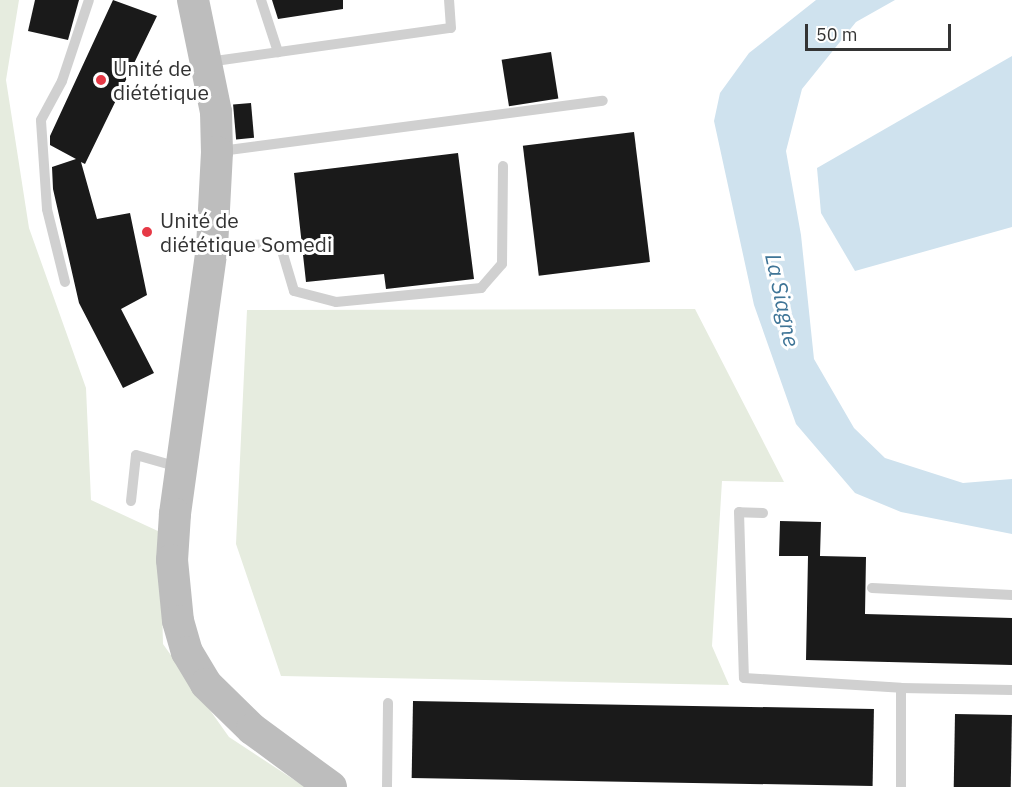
<!DOCTYPE html>
<html>
<head>
<meta charset="utf-8">
<style>
	body { margin:0 }
	#map { position:relative; width:1012px; height:787px; overflow:hidden; background:#fff; font-family:"IBM Plex Sans",sans-serif }
	div>[style] { position:absolute }
	.green>* { inset:0; background:#e6ecdf }
	.water>* { inset:0; background:#cfe2ee }
	.building>* { inset:0; background:#1a1a1a; transform-origin:0 0 }
	.lane>* { height:10px; margin:-5px; padding:0 5px; transform-origin:5px; border-radius:5px; background:#d0d0d0 }
	.secondary>* { height:32px; margin:-16px; padding:0 16px; transform-origin:16px; border-radius:16px; background:#bdbdbd }
	.dots>* { width:16px; height:16px; translate:-50% -50%; box-sizing:border-box; border:3px solid #fff; border-radius:50% }
	span { translate:-50% -50%; white-space:nowrap; text-align:center; line-height:1.15; -webkit-text-stroke:6px #fff; paint-order:stroke }
	.poi-label { font-size:21px; color:#333 }
	.left { translate:0 -50%; text-align:left }
	.water-label { font-size:22px; color:#3f7597; font-style:italic }
	.scale { position:absolute; left:805px; top:24px; width:146px; height:27px; box-sizing:border-box; border:3px solid #333; border-top:0; padding-left:8px; font-size:18px; line-height:21px; white-space:nowrap; color:#333; -webkit-text-stroke:4px #fff; paint-order:stroke }
</style>
</head>
<body>
<div id="map">
	<div class="green">
		<div style="clip-path:polygon(0 0,19px 0,6px 80px,29px 228px,86px 388px,91px 500px,160px 532px,163px 644px,229px 737px,305px 787px,0 787px)"></div>
		<div style="clip-path:polygon(695px 309px,784px 482px,722px 481px,712px 646px,729px 685px,281px 676px,236px 544px,247px 310px)"></div>
	</div>
	<div class="water">
		<div style="clip-path:polygon(816px 0,895px 0,856px 22px,802px 89px,786px 151px,801px 235px,814px 359px,854px 428px,885px 458px,963px 483px,1012px 479px,1012px 534px,901px 512px,855px 493px,796px 424px,754px 305px,714px 121px,720px 93px,749px 53px)"></div>
		<div style="clip-path:polygon(1012px 56px,1012px 227px,855px 271px,821px 213px,817px 168px)"></div>
	</div>
	<div class="building">
		<div style="clip-path:polygon(35px 0,79px 0,68px 40px,28px 31px)"></div>
		<div style="clip-path:polygon(113px 0,157px 16px,85px 164px,81px 162px,97px 219px,130px 213px,147px 295px,121px 309px,154px 373px,123px 388px,79px 303px,53px 189px,52px 167px,76px 159px,50px 145px,50px 136px)"></div>
		<div style="clip-path:polygon(272px 0,343px 0,343px 9px,278px 19px)"></div>
		<div style="left:551px;top:52px;width:47px;height:50px;rotate:81deg"></div>
		<div style="left:251px;top:103px;width:35px;height:18px;rotate:85deg"></div>
		<div style="left:634px;top:132px;width:131px;height:112px;rotate:83deg"></div>
		<div style="clip-path:polygon(458px 153px,474px 279px,386px 289px,384px 274px,306px 282px,294px 173px)"></div>
		<div style="clip-path:polygon(780px 521px,821px 522px,820px 556px,866px 557px,865px 614px,1012px 618px,1012px 665px,806px 660px,808px 556px,779px 556px)"></div>
		<div style="left:413px;top:701px;width:461px;height:77px;rotate:1deg"></div>
		<div style="left:955px;top:714px;width:57px;height:73px;rotate:1deg"></div>
	</div>
	<div class="lane">
		<div style="left:261px;top:0;width:55px;rotate:71.9deg"></div>
		<div style="left:208px;top:62px;width:245px;rotate:-8deg"></div>
		<div style="left:451px;top:28px;width:28px;rotate:-94deg"></div>
		<div style="left:221px;top:151px;width:385px;rotate:-7.5deg"></div>
		<div style="left:216px;top:246px;width:64px;rotate:-1.8deg"></div>
		<div style="left:280px;top:244px;width:49px;rotate:73.4deg"></div>
		<div style="left:294px;top:291px;width:43px;rotate:14.7deg"></div>
		<div style="left:336px;top:302px;width:146px;rotate:-5.5deg"></div>
		<div style="left:481px;top:288px;width:32px;rotate:-49deg"></div>
		<div style="left:502px;top:264px;width:98px;rotate:-89.4deg"></div>
		<div style="left:65px;top:282px;width:75px;rotate:-103.9deg"></div>
		<div style="left:47px;top:209px;width:89px;rotate:-93.9deg"></div>
		<div style="left:41px;top:120px;width:44px;rotate:-61.7deg"></div>
		<div style="left:62px;top:81px;width:85px;rotate:-71.6deg"></div>
		<div style="left:131px;top:501px;width:46px;rotate:-83.8deg"></div>
		<div style="left:136px;top:455px;width:44px;rotate:15.9deg"></div>
		<div style="left:763px;top:513px;width:24px;rotate:-178deg"></div>
		<div style="left:739px;top:512px;width:166px;rotate:88.3deg"></div>
		<div style="left:744px;top:678px;width:157px;rotate:3.6deg"></div>
		<div style="left:901px;top:688px;width:99px;rotate:90deg"></div>
		<div style="left:872px;top:588px;width:140px;rotate:2.9deg"></div>
		<div style="left:901px;top:688px;width:111px;rotate:1deg"></div>
		<div style="left:387px;top:787px;width:84px;rotate:-89.3deg"></div>
	</div>
	<div class="secondary">
		<div style="left:193px;top:0;width:114px;rotate:78.4deg"></div>
		<div style="left:216px;top:112px;width:40px;rotate:88.6deg"></div>
		<div style="left:217px;top:152px;width:95px;rotate:93deg"></div>
		<div style="left:212px;top:247px;width:270px;rotate:97.9deg"></div>
		<div style="left:175px;top:514px;width:46px;rotate:93.7deg"></div>
		<div style="left:172px;top:560px;width:61px;rotate:84.4deg"></div>
		<div style="left:178px;top:621px;width:32px;rotate:74deg"></div>
		<div style="left:187px;top:652px;width:37px;rotate:59deg"></div>
		<div style="left:206px;top:684px;width:64px;rotate:44.4deg"></div>
		<div style="left:252px;top:729px;width:98px;rotate:36.3deg"></div>
	</div>
	<div class="dots">
		<div style="left:101px;top:80px;background:#e63946"></div>
		<div style="left:147px;top:232px;background:#e63946"></div>
	</div>
	<div class="poi-label">
		<span class="left" style="left:113px;top:80px">Unité de<br>diététique</span>
		<span class="left" style="left:160px;top:232px">Unité de<br>diététique Somedi</span>
	</div>
	<div class="water-label">
		<span style="left:783px;top:300px;rotate:78deg">La Siagne</span>
	</div>
	<div class="scale">50 m</div>
</div>
</body>
</html>
